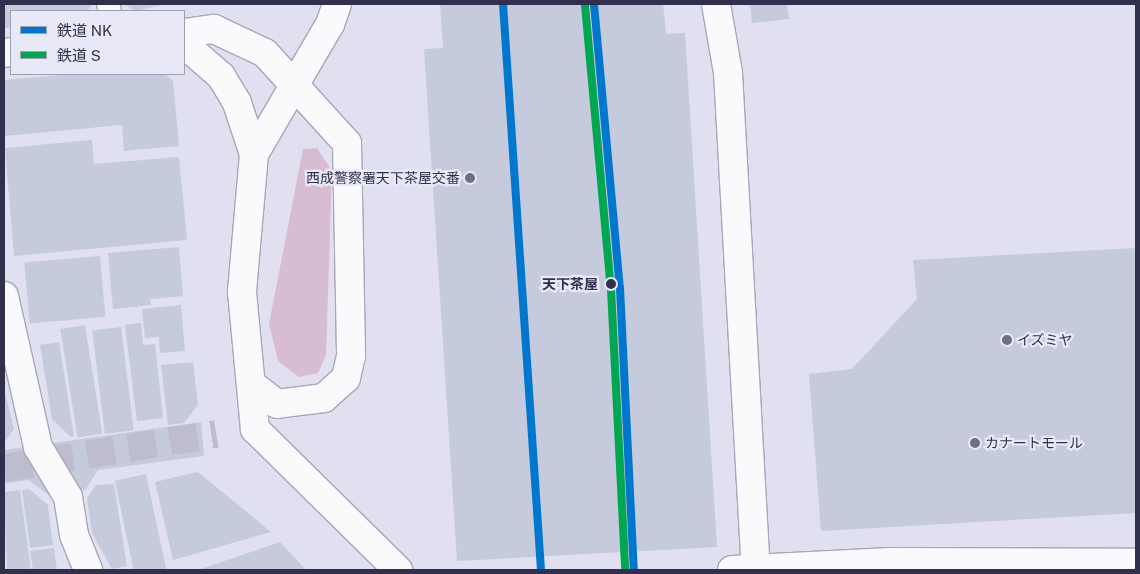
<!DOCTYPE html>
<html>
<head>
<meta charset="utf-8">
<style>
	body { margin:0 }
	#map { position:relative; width:1140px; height:574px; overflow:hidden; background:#e0e0f0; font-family:"Public Sans","Noto Sans JP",sans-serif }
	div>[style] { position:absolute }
	.green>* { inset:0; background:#d8bdd2 }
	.building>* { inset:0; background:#c5cadc; transform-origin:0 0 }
	.pedestrian-tunnel>* { height:28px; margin-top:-14px; transform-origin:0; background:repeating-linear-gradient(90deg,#bdbdcf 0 28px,transparent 0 42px) }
	.roads { filter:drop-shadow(1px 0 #a7a6ba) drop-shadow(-1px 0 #a7a6ba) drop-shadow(0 1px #a7a6ba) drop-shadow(0 -1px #a7a6ba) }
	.service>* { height:22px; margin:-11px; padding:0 11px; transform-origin:11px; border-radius:11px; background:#fafafd }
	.pedestrian>* { height:28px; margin:-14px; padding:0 14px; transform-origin:14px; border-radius:14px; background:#fafafd }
	.minor>* { height:28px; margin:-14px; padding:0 14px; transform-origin:14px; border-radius:14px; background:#fafafd }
	.tertiary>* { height:28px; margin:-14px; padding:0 14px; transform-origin:14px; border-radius:14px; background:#fafafd }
	.rail-1>* { height:8px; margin:-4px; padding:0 4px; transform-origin:4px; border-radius:4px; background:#0077ce }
	.rail-2>* { height:8px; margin:-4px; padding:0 4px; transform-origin:4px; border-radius:4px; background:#00a651 }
	.dots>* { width:14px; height:14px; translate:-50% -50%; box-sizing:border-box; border:2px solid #e8e8f7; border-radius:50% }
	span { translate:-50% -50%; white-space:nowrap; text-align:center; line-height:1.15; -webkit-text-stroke:4.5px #e8e8f7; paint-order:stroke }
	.poi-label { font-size:14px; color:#31304c }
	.right { translate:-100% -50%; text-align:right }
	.left { translate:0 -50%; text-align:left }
	.stop-label { font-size:14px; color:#31304c; font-weight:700 }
	.frame { position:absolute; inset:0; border:5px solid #31304c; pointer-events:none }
	.legend { position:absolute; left:10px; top:10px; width:175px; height:65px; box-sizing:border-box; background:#e8e8f7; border:1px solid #9f9eb3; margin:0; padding:6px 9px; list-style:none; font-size:15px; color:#31304c }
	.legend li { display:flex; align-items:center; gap:10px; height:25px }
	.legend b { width:25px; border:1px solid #9f9eb3 }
</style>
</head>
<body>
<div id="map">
	<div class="green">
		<div style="clip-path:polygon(317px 148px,332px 171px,326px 355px,318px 373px,299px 377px,278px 361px,269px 324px,303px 149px)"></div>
	</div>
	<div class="building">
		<div style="clip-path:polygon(4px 4px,93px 4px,87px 11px,11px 11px,11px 27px,4px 28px)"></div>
		<div style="clip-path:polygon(124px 4px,166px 4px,135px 11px)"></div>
		<div style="clip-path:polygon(440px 4px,663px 4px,666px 34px,685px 33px,717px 547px,457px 561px,424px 49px,443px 48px)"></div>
		<div style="clip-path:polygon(750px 4px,787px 4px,789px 19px,752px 23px)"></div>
		<div style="clip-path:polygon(74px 74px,165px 74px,173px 81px,179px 146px,124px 151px,122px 125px,4px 136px,4px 80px)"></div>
		<div style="clip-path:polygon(92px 140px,94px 164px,179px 157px,187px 240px,14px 256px,5px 148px)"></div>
		<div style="clip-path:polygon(179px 247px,183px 296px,150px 299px,151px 305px,113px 309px,108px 253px)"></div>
		<div style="clip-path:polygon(1136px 248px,1136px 513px,821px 531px,809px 374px,852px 369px,917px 299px,913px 260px)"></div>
		<div style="left:100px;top:256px;width:61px;height:76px;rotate:85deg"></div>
		<div style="clip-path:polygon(181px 305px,185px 351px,160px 353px,159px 337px,145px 338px,142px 309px)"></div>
		<div style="clip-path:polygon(141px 323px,143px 345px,155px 344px,163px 418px,137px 421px,125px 325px)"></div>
		<div style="left:85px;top:325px;width:110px;height:25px;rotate:81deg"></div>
		<div style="left:121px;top:327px;width:104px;height:29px;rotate:83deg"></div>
		<div style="clip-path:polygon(59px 342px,74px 436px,71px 437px,52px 419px,40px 345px)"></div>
		<div style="clip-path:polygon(193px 362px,198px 405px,184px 423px,168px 425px,161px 365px)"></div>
		<div style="clip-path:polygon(4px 389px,14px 429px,4px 443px)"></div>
		<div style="clip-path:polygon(201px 422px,204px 456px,98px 470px,85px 490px,49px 495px,28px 480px,4px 484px,4px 450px)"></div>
		<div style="clip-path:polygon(198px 472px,271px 532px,173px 560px,155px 482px)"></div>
		<div style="left:146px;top:474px;width:98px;height:32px;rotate:78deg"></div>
		<div style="clip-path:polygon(114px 484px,127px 566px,112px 569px,92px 533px,87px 498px,96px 485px)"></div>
		<div style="clip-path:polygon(29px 489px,48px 505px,53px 545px,30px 548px,22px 490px)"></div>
		<div style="clip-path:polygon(20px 490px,31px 570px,7px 570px,4px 492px)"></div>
		<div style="clip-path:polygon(280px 542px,306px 570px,198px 570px)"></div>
		<div style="clip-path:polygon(54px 548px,57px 570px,33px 570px,30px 551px)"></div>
	</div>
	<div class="pedestrian-tunnel">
		<div style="left:4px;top:468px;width:215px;rotate:-9.1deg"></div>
	</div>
	<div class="roads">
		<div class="service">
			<div style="left:108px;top:4px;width:7px;rotate:74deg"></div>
		</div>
		<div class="pedestrian">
			<div style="left:38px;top:447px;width:58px;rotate:59deg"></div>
		</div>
		<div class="minor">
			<div style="left:337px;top:4px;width:21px;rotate:109deg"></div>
			<div style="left:330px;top:24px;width:151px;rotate:120.3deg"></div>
			<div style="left:254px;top:154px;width:139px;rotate:95deg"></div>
			<div style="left:242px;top:292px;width:138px;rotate:84.6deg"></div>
			<div style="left:255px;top:429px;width:201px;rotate:44.6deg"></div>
			<div style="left:716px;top:4px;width:70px;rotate:80.1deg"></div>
			<div style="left:728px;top:73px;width:495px;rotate:86.8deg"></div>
			<div style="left:184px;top:33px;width:30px;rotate:-8deg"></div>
			<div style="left:214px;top:29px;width:56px;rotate:25.2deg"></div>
			<div style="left:265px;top:53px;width:122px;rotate:47.7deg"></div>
			<div style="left:347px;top:143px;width:213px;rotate:88.9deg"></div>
			<div style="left:351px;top:356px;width:23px;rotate:103deg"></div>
			<div style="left:346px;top:378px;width:30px;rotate:138deg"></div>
			<div style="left:324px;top:398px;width:47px;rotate:172.7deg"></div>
			<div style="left:277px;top:404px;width:33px;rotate:-142deg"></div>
			<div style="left:184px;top:44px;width:49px;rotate:40.9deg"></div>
			<div style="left:221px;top:76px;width:31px;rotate:59deg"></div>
			<div style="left:237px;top:103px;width:54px;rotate:71.6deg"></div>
			<div style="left:68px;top:497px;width:38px;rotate:81deg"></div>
			<div style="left:74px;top:535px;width:38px;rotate:68deg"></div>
			<div style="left:732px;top:570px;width:158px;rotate:-2.9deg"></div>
			<div style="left:890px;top:562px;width:246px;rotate:0.2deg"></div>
		</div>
		<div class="tertiary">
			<div style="left:4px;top:53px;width:7px;rotate:-8deg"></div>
			<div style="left:4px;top:296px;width:155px;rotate:77.3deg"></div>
		</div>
	</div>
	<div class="rail-1">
		<div style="left:503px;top:4px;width:567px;rotate:86.16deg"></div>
		<div style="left:594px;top:4px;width:285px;rotate:84.8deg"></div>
		<div style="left:620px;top:288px;width:282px;rotate:87.2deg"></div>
	</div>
	<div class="rail-2">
		<div style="left:585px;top:5px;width:285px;rotate:84.8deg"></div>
		<div style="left:611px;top:289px;width:281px;rotate:87.1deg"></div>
	</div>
	<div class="dots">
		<div style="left:470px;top:178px;background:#6e6e85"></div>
		<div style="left:611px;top:284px;background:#31304c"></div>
		<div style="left:1007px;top:340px;background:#6e6e85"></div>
		<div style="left:975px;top:443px;background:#6e6e85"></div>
	</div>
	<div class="poi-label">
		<span class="right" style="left:460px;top:178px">西成警察署天下茶屋交番</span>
		<span class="left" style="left:1017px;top:340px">イズミヤ</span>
		<span class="left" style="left:985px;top:443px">カナートモール</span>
	</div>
	<div class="stop-label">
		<span class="right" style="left:598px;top:284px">天下茶屋</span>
	</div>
	<div class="frame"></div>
	<ul class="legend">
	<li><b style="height:6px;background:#0077ce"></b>鉄道 NK</li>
	<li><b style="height:6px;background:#00a651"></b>鉄道 S</li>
	</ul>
</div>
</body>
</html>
